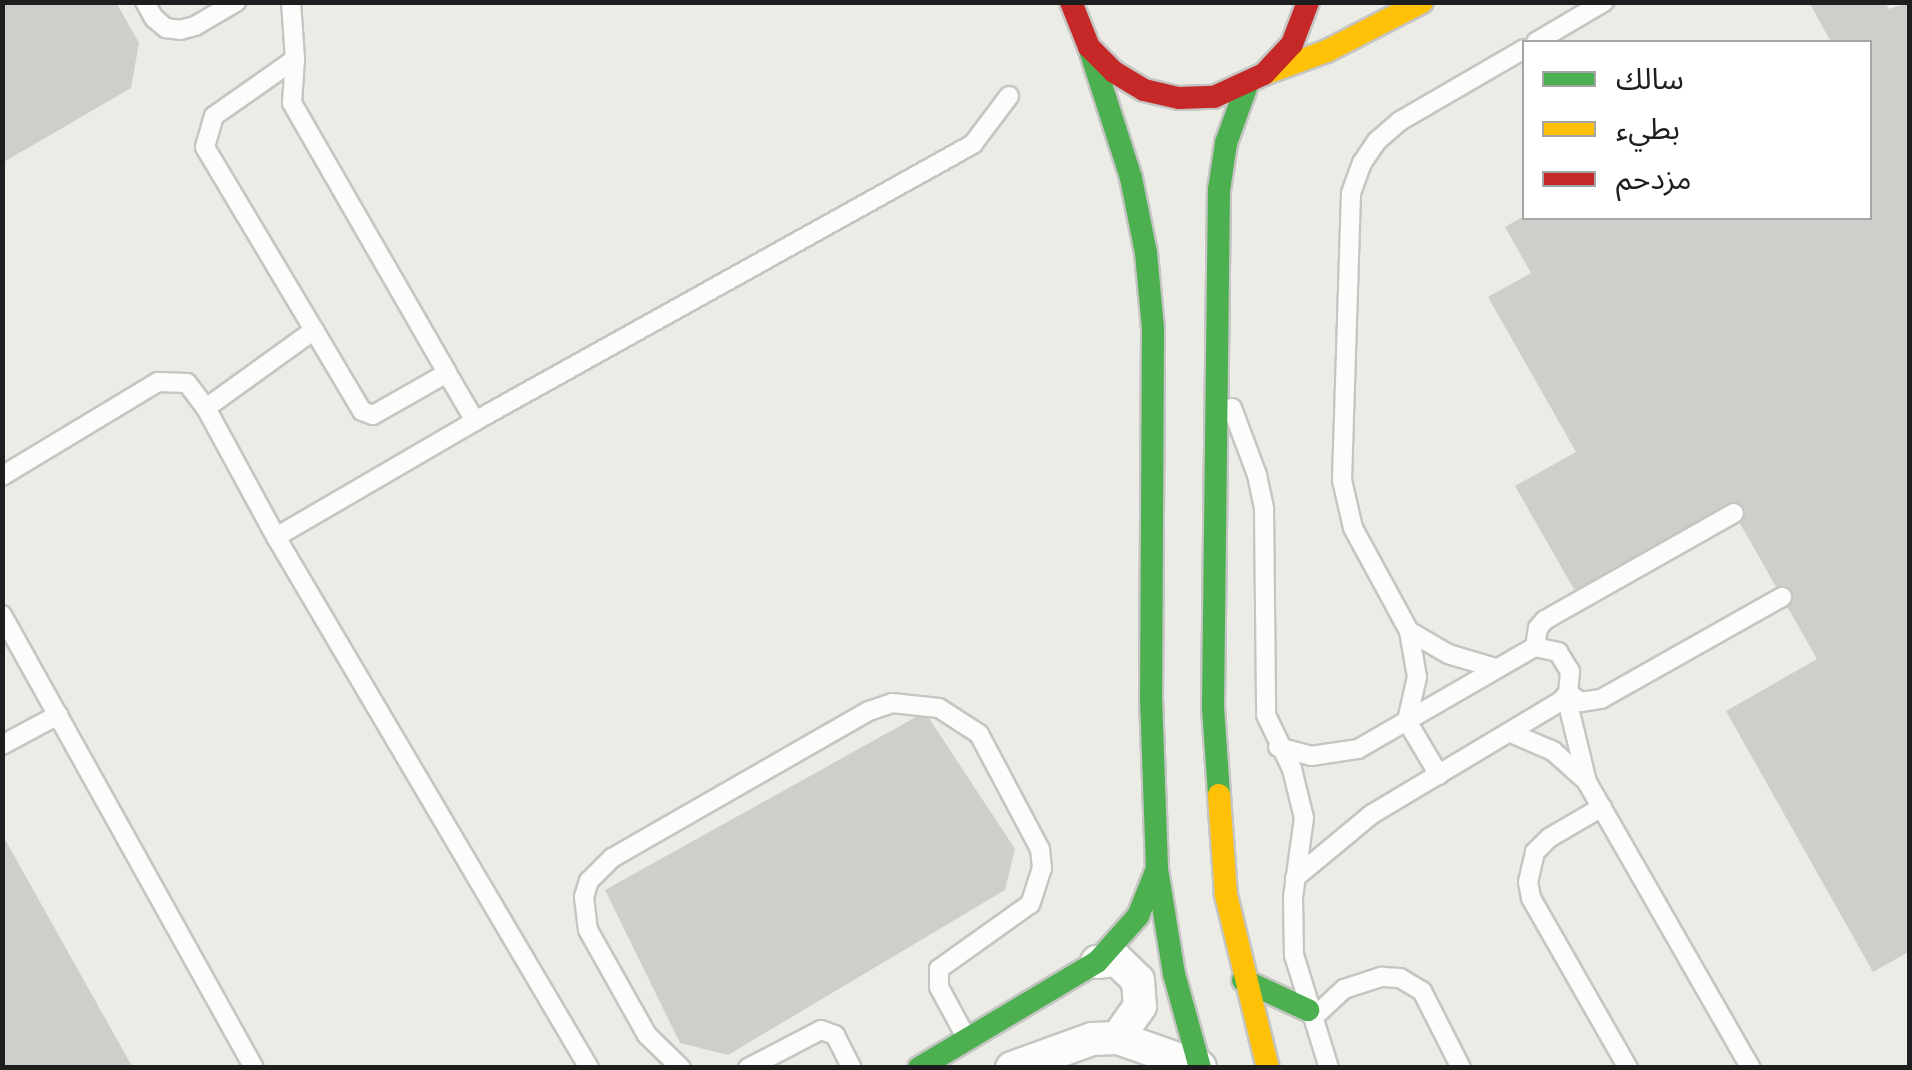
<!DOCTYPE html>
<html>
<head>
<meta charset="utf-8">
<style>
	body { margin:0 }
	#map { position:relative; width:1912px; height:1070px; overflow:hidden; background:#ecece7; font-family:"Exo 2","Noto Sans Arabic",sans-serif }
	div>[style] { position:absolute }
	.building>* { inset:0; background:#cfceca }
	.roads { filter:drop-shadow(2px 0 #c5c5c3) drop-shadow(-2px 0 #c5c5c3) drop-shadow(0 2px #c5c5c3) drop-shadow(0 -2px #c5c5c3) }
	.lane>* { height:18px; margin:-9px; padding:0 9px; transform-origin:9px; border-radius:9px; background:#fcfcfb }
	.street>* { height:32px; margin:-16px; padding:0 16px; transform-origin:16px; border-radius:16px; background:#fcfcfb }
	.fast>* { height:22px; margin:-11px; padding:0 11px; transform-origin:11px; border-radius:11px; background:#4caf50 }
	.slow>* { height:22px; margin:-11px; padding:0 11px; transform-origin:11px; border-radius:11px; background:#ffc107 }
	.jam>* { height:22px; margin:-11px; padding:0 11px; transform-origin:11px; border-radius:11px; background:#c62828 }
	span { translate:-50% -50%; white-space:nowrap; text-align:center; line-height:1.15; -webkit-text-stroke:9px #fff; paint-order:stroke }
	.frame { position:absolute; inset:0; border:5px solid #1e1e1e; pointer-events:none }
	.legend { position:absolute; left:1522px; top:40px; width:350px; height:180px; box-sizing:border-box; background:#fff; border:2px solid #a5a5a5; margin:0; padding:12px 18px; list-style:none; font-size:30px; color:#1e1e1e }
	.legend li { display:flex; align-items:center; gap:20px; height:50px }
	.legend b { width:50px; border:2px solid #a5a5a5 }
</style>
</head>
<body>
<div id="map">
	<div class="building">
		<div style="clip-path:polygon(2px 2px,116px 2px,139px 43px,131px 88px,2px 163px)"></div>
		<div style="clip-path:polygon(1809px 2px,1885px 2px,1889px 9px,1910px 2px,1910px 951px,1873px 972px,1726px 711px,1817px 659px,1729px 504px,1575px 591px,1515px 486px,1576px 452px,1488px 297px,1531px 273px,1505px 227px,1524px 216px,1870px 218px,1870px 42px,1831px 42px)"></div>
		<div style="clip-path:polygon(925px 712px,1015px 849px,1005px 890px,728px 1055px,680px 1043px,605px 890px)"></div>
		<div style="clip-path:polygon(2px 834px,133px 1068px,2px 1068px)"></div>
	</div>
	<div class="roads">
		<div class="lane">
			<div style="left:145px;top:2px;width:18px;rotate:61deg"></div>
			<div style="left:154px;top:18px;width:16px;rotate:40deg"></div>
			<div style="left:166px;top:28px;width:14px;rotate:8deg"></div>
			<div style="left:180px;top:30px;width:16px;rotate:-15deg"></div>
			<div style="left:195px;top:26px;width:48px;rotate:-30.3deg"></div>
			<div style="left:1536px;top:42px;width:79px;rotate:-30.5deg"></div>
			<div style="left:295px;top:59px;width:44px;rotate:93.9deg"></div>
			<div style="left:292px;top:103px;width:311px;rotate:60.1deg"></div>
			<div style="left:447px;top:373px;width:85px;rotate:150.4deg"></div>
			<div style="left:373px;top:415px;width:12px;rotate:-160deg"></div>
			<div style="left:362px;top:411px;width:94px;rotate:-120.7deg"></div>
			<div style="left:447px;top:373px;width:56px;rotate:59.7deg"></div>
			<div style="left:206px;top:408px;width:133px;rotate:-35.8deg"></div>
			<div style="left:314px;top:330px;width:213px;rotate:-120.8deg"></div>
			<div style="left:205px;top:147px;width:32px;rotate:-74deg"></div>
			<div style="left:214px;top:116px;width:99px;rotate:-35.1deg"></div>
			<div style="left:295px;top:59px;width:57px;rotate:-94deg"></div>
			<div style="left:1232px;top:408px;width:72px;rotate:69.5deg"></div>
			<div style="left:1257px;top:475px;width:35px;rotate:78deg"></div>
			<div style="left:1264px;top:509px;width:206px;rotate:89.4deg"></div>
			<div style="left:1266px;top:715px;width:60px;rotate:64.3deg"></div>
			<div style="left:1292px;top:769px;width:50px;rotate:76.2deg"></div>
			<div style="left:1304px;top:818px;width:80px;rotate:97.9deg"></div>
			<div style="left:1293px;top:897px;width:58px;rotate:89deg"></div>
			<div style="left:1294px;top:955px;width:118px;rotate:72.8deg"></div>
			<div style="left:2px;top:476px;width:182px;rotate:-31.1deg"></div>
			<div style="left:158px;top:382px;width:29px;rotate:2deg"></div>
			<div style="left:187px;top:383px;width:31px;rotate:53deg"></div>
			<div style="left:206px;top:408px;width:147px;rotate:61.5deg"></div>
			<div style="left:276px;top:537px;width:616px;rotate:59.48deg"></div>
			<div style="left:276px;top:537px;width:230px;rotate:-30.2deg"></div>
			<div style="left:475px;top:421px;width:570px;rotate:-29.08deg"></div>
			<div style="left:973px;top:144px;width:60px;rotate:-53.1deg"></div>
			<div style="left:2px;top:615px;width:518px;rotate:60.91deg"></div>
			<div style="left:1409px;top:631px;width:45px;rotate:30.5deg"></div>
			<div style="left:1448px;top:654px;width:50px;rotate:16.3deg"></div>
			<div style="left:1535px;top:647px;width:19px;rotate:-81deg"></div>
			<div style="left:1538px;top:628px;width:11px;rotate:-49deg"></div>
			<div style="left:1545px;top:620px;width:217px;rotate:-29.5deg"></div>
			<div style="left:1568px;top:693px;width:16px;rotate:35deg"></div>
			<div style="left:1581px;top:702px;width:20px;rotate:-9deg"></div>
			<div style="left:1601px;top:699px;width:208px;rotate:-29.4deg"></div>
			<div style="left:1566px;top:696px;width:89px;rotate:76.3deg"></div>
			<div style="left:1587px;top:782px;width:330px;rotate:60.2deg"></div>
			<div style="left:1511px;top:733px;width:46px;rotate:23.2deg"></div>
			<div style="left:1553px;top:751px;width:40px;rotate:42deg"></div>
			<div style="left:2px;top:745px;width:64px;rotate:-28.2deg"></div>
			<div style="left:1278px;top:747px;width:34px;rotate:15deg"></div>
			<div style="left:1311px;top:756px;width:48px;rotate:-8.5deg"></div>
			<div style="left:1358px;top:749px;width:204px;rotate:-30deg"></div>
			<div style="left:1535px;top:647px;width:24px;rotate:12deg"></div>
			<div style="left:1558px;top:652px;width:22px;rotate:58deg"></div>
			<div style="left:1570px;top:671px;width:22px;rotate:95deg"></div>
			<div style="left:1568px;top:693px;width:11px;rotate:131deg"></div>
			<div style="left:1561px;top:701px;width:220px;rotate:149.1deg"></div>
			<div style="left:1372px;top:814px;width:100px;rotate:140.3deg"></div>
			<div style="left:1439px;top:775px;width:63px;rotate:-120.7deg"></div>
			<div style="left:1407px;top:721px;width:45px;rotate:-77.2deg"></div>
			<div style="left:1417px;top:677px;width:47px;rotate:-99.9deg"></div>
			<div style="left:1409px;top:631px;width:117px;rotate:-118.5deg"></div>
			<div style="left:1353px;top:528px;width:49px;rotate:-102.9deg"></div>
			<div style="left:1342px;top:480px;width:287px;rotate:-88.2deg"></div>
			<div style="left:1351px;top:193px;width:32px;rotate:-70deg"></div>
			<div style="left:1362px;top:163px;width:27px;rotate:-56deg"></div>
			<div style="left:1377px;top:141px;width:30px;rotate:-41deg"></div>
			<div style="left:1400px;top:121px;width:143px;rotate:-30.1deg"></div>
			<div style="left:1602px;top:807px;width:61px;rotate:149.7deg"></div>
			<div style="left:1549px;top:838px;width:20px;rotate:135deg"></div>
			<div style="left:1535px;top:852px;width:31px;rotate:103deg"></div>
			<div style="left:1528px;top:882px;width:16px;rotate:79deg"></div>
			<div style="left:1531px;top:898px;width:196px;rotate:60.3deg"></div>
			<div style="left:1315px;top:1016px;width:40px;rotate:-43deg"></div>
			<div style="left:1344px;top:989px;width:40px;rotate:-18deg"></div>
			<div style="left:1382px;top:977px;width:18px;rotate:3deg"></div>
			<div style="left:1400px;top:978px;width:26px;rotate:31deg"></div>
			<div style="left:1422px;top:991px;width:86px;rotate:63.1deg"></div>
			<div style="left:681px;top:1068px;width:47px;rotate:-135.9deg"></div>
			<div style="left:647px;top:1035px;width:120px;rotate:-119.3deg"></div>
			<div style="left:588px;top:930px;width:33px;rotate:-97deg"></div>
			<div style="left:584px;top:897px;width:17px;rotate:-73deg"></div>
			<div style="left:589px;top:881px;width:33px;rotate:-45deg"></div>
			<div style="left:612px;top:858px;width:296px;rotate:-29.8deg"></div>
			<div style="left:869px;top:711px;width:24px;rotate:-19deg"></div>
			<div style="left:892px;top:703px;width:47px;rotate:6.1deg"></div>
			<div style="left:939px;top:708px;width:48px;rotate:33deg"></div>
			<div style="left:979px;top:734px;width:130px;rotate:62.1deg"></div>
			<div style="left:1040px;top:849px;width:19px;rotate:84deg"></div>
			<div style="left:1042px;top:868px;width:38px;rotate:108deg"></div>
			<div style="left:1030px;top:904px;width:112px;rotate:144.5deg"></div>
			<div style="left:939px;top:969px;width:18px;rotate:90deg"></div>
			<div style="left:939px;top:987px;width:59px;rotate:61.7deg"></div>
			<div style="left:748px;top:1068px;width:82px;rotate:-27.5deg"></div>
			<div style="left:821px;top:1030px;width:15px;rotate:20deg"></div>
			<div style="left:835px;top:1035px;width:37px;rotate:63deg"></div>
		</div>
		<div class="street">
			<div style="left:1097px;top:962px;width:20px;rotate:-6deg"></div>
			<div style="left:1117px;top:960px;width:29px;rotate:44deg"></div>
			<div style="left:1138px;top:980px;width:26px;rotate:86deg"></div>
			<div style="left:1140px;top:1006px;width:39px;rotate:125deg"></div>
			<div style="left:1012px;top:1068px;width:85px;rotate:-19.9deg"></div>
			<div style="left:1092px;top:1039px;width:26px;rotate:-2deg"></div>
			<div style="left:1118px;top:1038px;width:87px;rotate:19.5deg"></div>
		</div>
		<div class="fast">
			<div style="left:1089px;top:47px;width:138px;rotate:72.2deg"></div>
			<div style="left:1131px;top:178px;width:76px;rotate:78.7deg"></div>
			<div style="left:1146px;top:253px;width:76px;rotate:84.7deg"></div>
			<div style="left:1153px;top:329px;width:368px;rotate:90.3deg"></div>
			<div style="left:1151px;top:697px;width:172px;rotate:88deg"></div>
			<div style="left:1157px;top:869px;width:106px;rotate:80.8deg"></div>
			<div style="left:1174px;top:974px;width:98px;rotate:74.5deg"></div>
			<div style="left:1219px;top:795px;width:88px;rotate:-93.9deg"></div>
			<div style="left:1213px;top:707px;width:517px;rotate:-89.34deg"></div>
			<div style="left:1219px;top:190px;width:48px;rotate:-81.5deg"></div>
			<div style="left:1226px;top:143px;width:62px;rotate:-70.1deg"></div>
			<div style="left:1243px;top:980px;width:72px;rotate:24.8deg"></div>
			<div style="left:919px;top:1068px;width:207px;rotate:-30.8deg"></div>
			<div style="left:1097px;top:962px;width:62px;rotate:-48.3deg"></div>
			<div style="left:1138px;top:916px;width:51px;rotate:-68deg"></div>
		</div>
		<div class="slow">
			<div style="left:1264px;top:74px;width:67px;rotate:-20.1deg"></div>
			<div style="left:1327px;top:51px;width:107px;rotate:-27.3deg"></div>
			<div style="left:1219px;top:795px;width:100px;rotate:86deg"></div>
			<div style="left:1226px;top:895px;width:178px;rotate:76.4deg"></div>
		</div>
		<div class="jam">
			<div style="left:1071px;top:2px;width:48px;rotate:68.2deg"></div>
			<div style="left:1089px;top:47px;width:35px;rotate:45deg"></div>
			<div style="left:1114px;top:72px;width:35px;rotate:31deg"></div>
			<div style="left:1144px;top:90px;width:36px;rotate:13deg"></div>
			<div style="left:1179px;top:98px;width:35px;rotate:-2deg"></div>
			<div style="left:1214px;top:97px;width:55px;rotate:-24.7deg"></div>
			<div style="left:1264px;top:74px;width:41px;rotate:-47deg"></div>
			<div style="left:1292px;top:44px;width:45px;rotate:-69.1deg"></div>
		</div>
	</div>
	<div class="frame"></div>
	<ul class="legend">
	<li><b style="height:12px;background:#4caf50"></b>سالك</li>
	<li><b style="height:12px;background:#ffc107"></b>بطيء</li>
	<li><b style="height:12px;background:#c62828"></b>مزدحم</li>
	</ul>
</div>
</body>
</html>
